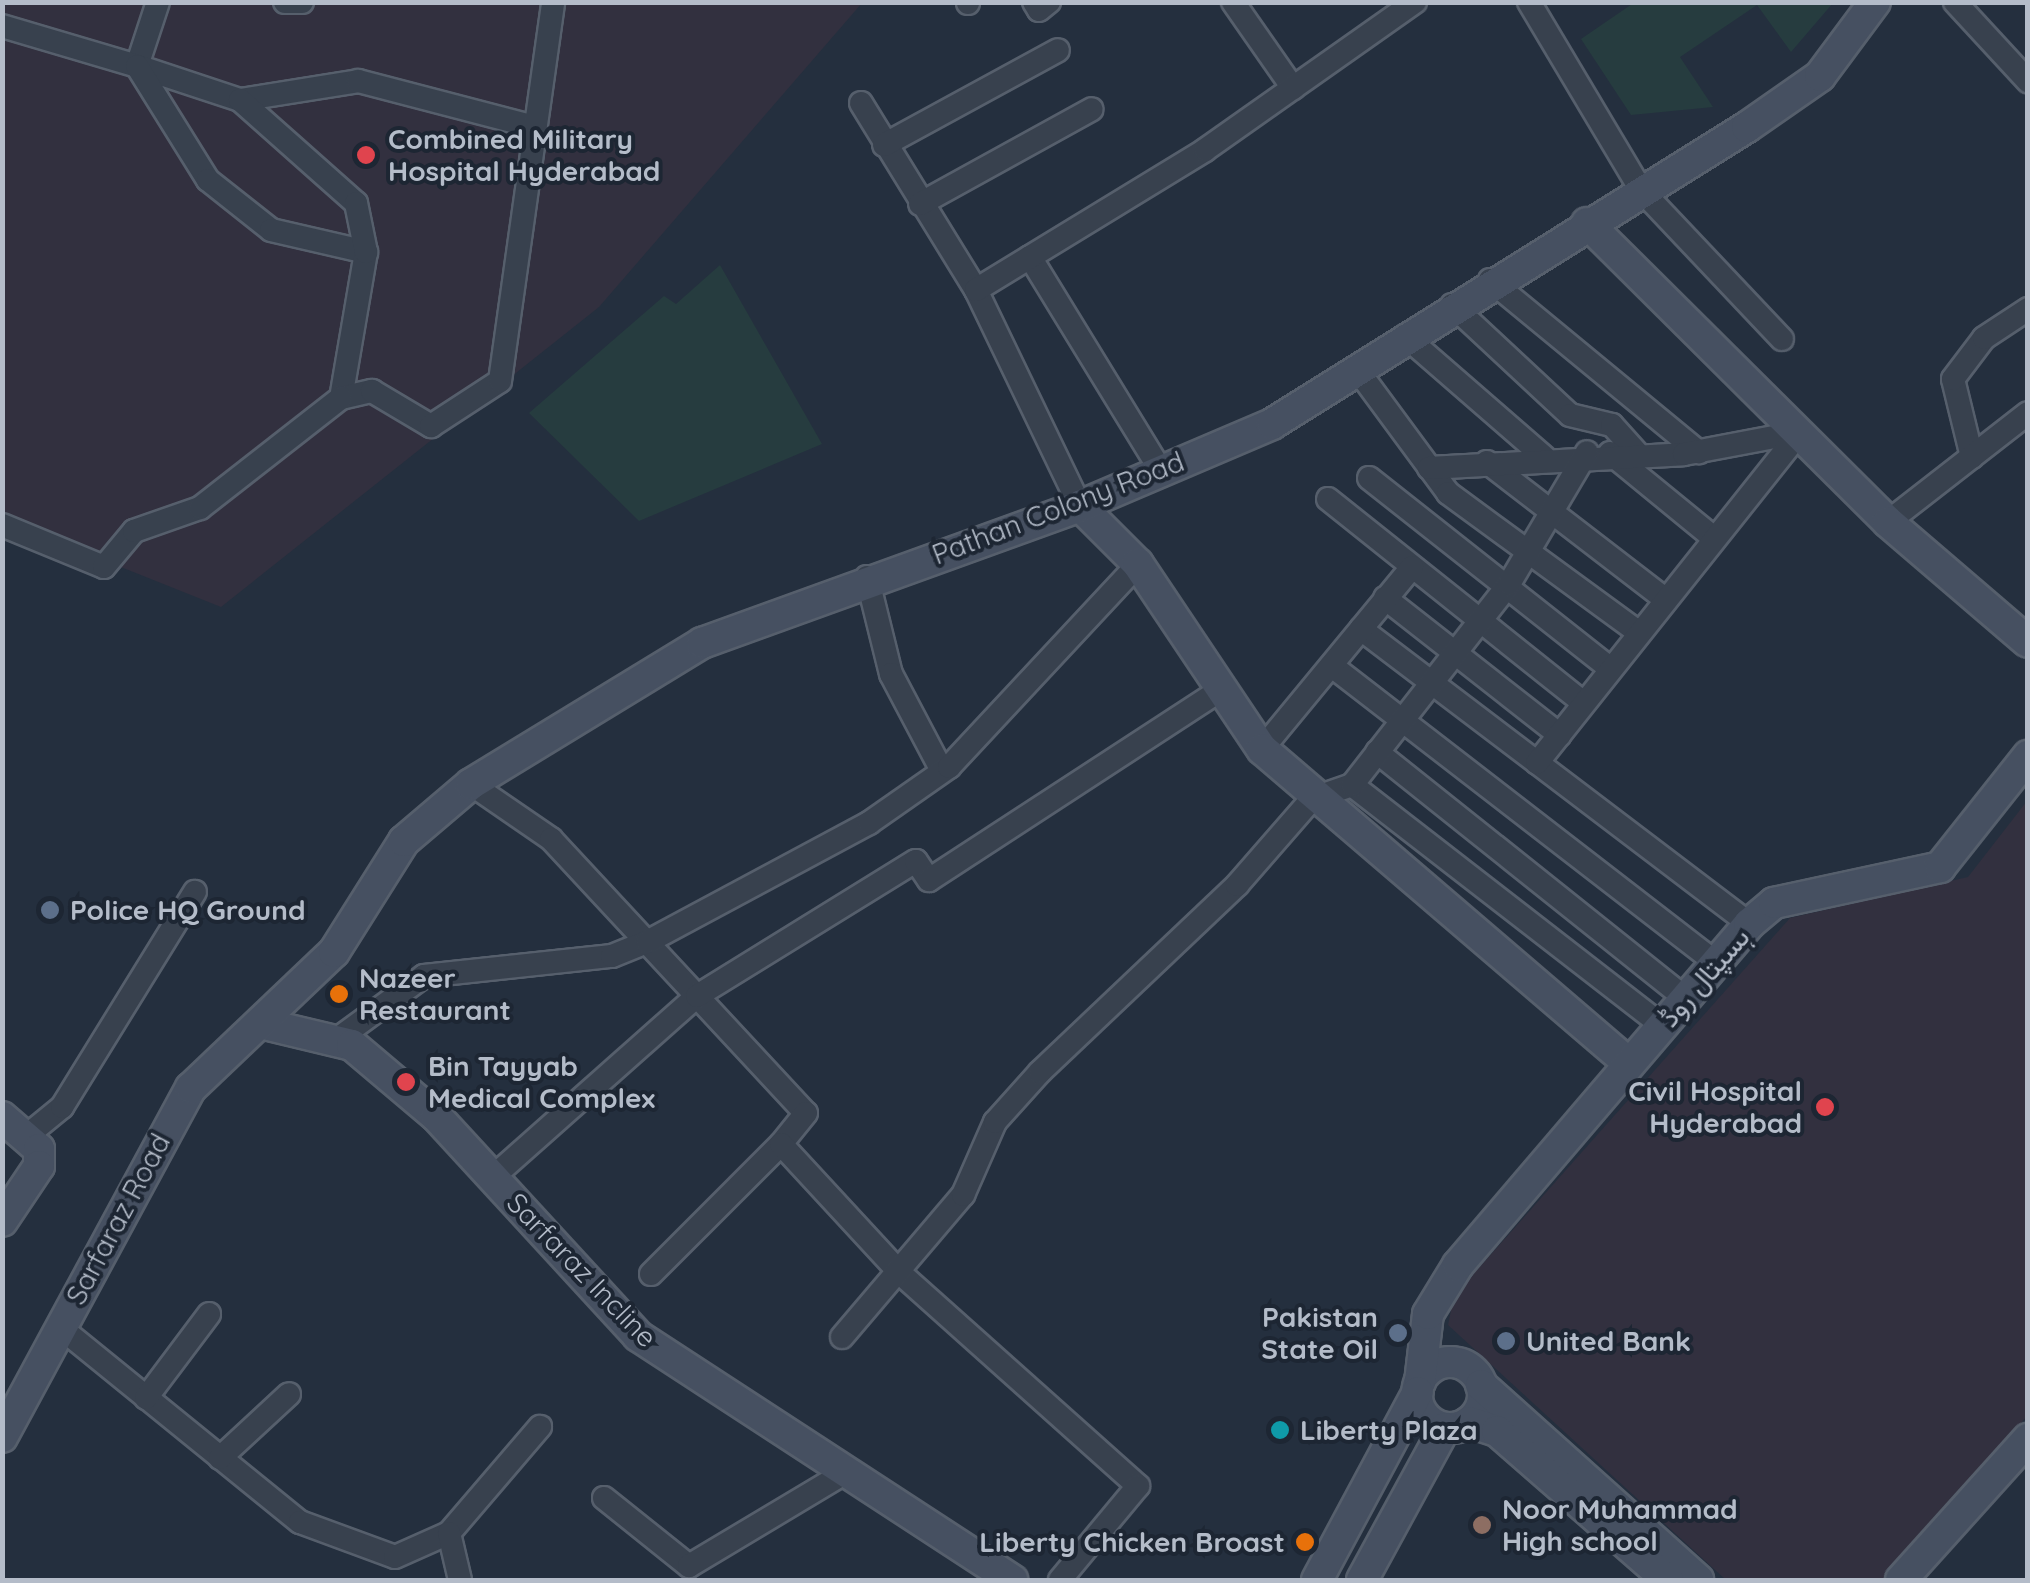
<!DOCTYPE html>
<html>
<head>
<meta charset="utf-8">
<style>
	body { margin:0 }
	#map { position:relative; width:2030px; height:1583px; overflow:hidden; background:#242f3e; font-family:Quicksand,Vazirmatn,sans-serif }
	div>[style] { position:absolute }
	.medical>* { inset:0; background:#32303f }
	.green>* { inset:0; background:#263c3f }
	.roads { filter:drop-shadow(2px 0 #565f6c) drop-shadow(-2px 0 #565f6c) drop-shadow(0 2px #565f6c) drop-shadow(0 -2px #565f6c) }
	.street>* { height:22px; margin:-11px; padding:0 11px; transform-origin:11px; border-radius:11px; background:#38414e }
	.secondary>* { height:30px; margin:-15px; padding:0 15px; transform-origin:15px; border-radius:15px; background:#465061 }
	.secondary>.ring { margin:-15px; padding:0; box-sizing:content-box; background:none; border:30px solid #465061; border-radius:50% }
	.dots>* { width:28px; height:28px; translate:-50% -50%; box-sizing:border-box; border:5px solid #1d2633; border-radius:50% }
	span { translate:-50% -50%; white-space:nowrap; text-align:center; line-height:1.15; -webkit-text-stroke:8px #1d2633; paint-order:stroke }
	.poi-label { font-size:28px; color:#b4bcc9; font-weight:700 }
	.left { translate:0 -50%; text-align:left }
	.right { translate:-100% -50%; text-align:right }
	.street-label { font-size:28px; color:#b4bcc9 }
	.frame { position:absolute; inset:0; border:5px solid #b4bcc9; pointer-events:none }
</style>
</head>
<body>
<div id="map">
	<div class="medical">
		<div style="clip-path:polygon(2px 3px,862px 3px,599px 307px,221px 607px,3px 520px)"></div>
		<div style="clip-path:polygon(2027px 801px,2027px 1416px,1884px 1580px,1726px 1580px,1448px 1325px,1454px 1296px,1790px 918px,1968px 877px)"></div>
	</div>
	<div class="green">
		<div style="clip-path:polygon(1635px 2px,1833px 2px,1833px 3px,1791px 52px,1757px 5px,1680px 57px,1713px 107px,1631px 115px,1581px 39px)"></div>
		<div style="clip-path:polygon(720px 265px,822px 444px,639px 521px,529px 413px,664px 296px,676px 304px)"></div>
	</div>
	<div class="roads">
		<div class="street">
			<div style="left:158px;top:2px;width:67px;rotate:108.2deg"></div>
			<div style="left:137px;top:66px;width:108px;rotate:18.3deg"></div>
			<div style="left:240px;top:100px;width:120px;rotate:-9.1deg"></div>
			<div style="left:358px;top:81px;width:183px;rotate:14.6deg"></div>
			<div style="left:285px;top:2px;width:17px"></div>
			<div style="left:1034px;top:2px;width:9px;rotate:58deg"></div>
			<div style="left:1039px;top:10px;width:13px;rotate:-39deg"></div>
			<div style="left:1233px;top:2px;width:105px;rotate:55.1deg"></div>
			<div style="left:1529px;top:2px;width:219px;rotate:59.2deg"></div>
			<div style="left:1641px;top:190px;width:205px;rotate:46.6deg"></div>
			<div style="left:1955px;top:2px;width:108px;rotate:47.3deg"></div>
			<div style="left:968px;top:3px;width:1px;rotate:-90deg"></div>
			<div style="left:2px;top:26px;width:141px;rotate:16.5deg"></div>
			<div style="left:137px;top:66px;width:134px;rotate:58.1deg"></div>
			<div style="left:208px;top:180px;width:80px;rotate:38.4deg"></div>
			<div style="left:271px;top:230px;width:98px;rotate:13deg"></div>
			<div style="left:366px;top:252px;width:148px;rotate:99.7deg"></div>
			<div style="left:341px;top:398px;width:32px;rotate:-13deg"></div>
			<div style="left:372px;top:391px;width:69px;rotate:30.7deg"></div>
			<div style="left:431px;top:426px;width:82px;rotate:-33.1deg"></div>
			<div style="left:500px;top:381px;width:383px;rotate:-82deg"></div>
			<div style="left:240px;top:100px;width:155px;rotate:41.6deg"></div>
			<div style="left:356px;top:203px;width:50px;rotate:78.5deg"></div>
			<div style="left:861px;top:103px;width:220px;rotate:58.4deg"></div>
			<div style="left:976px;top:290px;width:240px;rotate:64.3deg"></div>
			<div style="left:884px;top:145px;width:198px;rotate:-28.6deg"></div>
			<div style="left:920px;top:204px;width:196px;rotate:-28.9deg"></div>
			<div style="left:1030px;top:257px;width:251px;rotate:58.5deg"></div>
			<div style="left:1490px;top:280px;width:271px;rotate:39.5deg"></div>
			<div style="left:976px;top:290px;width:268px;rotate:-31.4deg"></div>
			<div style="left:1205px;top:150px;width:257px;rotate:-35.2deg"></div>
			<div style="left:1452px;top:305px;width:161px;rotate:43deg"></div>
			<div style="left:1570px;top:415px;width:43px;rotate:13.4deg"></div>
			<div style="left:1612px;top:425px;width:38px;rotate:48deg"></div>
			<div style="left:1405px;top:336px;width:184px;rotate:41deg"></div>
			<div style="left:1356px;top:368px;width:155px;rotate:53.6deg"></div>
			<div style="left:1448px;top:493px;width:237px;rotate:36.2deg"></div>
			<div style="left:1610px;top:453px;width:134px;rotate:39.3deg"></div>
			<div style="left:1972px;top:457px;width:80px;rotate:-103.7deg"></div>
			<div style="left:1953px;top:379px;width:51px;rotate:-52.9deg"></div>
			<div style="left:1984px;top:338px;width:53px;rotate:-33.4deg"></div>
			<div style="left:1487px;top:462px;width:226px;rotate:37.6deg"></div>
			<div style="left:1429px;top:468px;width:255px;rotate:-3.1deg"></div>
			<div style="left:1684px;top:454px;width:118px;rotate:-10.7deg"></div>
			<div style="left:1369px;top:478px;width:308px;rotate:38.3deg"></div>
			<div style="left:1328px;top:499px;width:327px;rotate:38.6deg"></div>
			<div style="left:1888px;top:522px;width:177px;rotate:-37.9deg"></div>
			<div style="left:2px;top:525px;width:110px;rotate:22.4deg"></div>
			<div style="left:104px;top:567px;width:47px;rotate:-50.2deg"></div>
			<div style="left:134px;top:531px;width:70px;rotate:-19.2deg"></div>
			<div style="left:200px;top:508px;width:179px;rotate:-38deg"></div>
			<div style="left:867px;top:577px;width:100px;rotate:76.1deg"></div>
			<div style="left:891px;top:674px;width:107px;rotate:62.2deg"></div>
			<div style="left:1385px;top:598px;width:222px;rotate:38.1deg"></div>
			<div style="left:1361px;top:629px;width:487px;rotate:37.2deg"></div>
			<div style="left:1332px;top:666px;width:485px;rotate:37.7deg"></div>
			<div style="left:1262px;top:749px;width:236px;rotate:-50.5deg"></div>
			<div style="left:1377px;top:752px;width:394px;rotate:38.6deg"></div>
			<div style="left:1537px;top:763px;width:423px;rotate:-51.5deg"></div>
			<div style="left:471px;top:784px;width:97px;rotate:34.5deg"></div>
			<div style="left:551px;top:839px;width:374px;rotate:47.1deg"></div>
			<div style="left:806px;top:1113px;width:40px;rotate:129deg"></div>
			<div style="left:1352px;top:785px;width:391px;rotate:37.8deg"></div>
			<div style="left:339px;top:1038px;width:105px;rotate:-36.1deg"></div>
			<div style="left:424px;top:976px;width:189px;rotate:-6.1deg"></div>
			<div style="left:612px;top:956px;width:38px;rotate:-22deg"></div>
			<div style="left:647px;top:942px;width:252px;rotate:-28.2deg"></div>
			<div style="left:869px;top:823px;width:98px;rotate:-35deg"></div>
			<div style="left:949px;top:767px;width:277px;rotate:-47deg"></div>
			<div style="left:29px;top:1134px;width:43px;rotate:-39.3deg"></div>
			<div style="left:62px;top:1107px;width:253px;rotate:-58.3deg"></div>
			<div style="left:493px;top:1177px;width:273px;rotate:-41.6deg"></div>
			<div style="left:697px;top:996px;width:257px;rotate:-31.7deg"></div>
			<div style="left:916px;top:861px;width:23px;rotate:56deg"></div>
			<div style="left:929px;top:880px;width:346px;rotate:-33.1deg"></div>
			<div style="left:651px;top:1274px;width:184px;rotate:-45deg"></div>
			<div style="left:781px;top:1144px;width:177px;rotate:47.3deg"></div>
			<div style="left:901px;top:1274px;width:318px;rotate:41.8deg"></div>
			<div style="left:1138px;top:1486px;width:122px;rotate:129.7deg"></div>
			<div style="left:61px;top:1328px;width:308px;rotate:39.1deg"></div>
			<div style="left:300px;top:1522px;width:101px;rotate:20.2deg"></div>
			<div style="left:395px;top:1557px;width:59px;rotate:-24deg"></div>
			<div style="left:449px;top:1533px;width:140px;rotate:-49.4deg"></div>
			<div style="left:842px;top:1337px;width:187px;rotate:-49.6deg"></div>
			<div style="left:963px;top:1195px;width:80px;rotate:-66.3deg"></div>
			<div style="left:995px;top:1122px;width:67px;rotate:-48deg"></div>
			<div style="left:1040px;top:1072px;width:272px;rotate:-43.5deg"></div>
			<div style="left:1237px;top:885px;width:114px;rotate:-48.9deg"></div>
			<div style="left:1312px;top:799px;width:42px;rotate:-19.3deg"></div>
			<div style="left:1352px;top:785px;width:255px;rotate:-52deg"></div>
			<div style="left:1509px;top:584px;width:153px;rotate:-59.4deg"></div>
			<div style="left:146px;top:1398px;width:105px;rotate:-53.1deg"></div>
			<div style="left:220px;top:1458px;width:94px;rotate:-42.8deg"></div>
			<div style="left:604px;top:1498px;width:109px;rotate:38.7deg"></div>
			<div style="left:689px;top:1566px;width:177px;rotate:-30.9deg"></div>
			<div style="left:449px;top:1533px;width:48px;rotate:76.8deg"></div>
		</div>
		<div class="secondary">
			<div style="left:1587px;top:223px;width:424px;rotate:44.8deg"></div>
			<div style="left:1888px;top:522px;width:184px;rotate:40.6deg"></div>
			<div style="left:1080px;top:506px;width:82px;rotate:45deg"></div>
			<div style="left:1138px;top:564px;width:223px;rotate:56.2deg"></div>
			<div style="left:1262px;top:749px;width:482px;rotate:40.6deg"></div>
			<div style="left:264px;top:1024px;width:90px;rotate:13.4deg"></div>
			<div style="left:352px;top:1045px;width:110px;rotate:40.2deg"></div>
			<div style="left:436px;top:1116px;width:299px;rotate:47.4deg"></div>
			<div style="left:638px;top:1336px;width:447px;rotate:33.1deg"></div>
			<div style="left:2px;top:1117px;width:49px;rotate:40.9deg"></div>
			<div style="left:39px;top:1149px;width:17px;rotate:90deg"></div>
			<div style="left:39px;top:1166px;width:66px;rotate:123.9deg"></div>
			<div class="ring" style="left:1417px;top:1362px;width:36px;height:36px"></div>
			<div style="left:1420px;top:1382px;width:68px;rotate:-83.3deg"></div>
			<div style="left:1428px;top:1314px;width:57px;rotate:-58.5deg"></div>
			<div style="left:1458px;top:1265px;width:448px;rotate:-49.5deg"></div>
			<div style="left:1749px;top:924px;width:33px;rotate:-40deg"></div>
			<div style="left:1774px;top:903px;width:170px;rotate:-12.2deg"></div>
			<div style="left:1940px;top:867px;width:142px;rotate:-51.6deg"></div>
			<div style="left:1481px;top:1385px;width:292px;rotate:41.9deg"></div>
			<div style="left:1469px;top:1422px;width:29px;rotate:18deg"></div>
			<div style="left:1497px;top:1431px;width:227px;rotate:41.1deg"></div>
			<div style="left:2px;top:1437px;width:397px;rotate:-61.6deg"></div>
			<div style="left:191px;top:1088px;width:197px;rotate:-43.6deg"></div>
			<div style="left:334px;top:952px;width:131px;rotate:-57.8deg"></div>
			<div style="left:404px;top:841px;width:88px;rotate:-40.4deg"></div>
			<div style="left:471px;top:784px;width:271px;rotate:-31.4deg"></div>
			<div style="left:702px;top:643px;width:402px;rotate:-19.9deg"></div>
			<div style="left:1080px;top:506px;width:209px;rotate:-23.1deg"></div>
			<div style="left:1272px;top:424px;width:560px;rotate:-32.02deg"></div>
			<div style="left:1747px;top:127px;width:89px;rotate:-34.9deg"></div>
			<div style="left:1820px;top:76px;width:92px;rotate:-53.4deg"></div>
			<div style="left:1317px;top:1580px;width:213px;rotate:-61.8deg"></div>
			<div style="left:1362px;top:1580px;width:173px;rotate:-61.4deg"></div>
			<div style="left:1901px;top:1580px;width:190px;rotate:-48deg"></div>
		</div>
	</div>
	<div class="dots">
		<div style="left:366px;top:155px;background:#e0444e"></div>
		<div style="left:50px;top:910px;background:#5c6f8a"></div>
		<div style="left:339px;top:994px;background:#e8710a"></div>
		<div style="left:406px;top:1082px;background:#e0444e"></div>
		<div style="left:1825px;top:1107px;background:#e0444e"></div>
		<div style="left:1398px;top:1333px;background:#5c6f8a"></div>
		<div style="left:1506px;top:1341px;background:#5c6f8a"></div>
		<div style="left:1280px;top:1430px;background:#0f9aa8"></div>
		<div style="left:1482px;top:1525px;background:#8d6e63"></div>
		<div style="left:1305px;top:1542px;background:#e8710a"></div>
	</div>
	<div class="poi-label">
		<span class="left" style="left:388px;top:155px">Combined Military<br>Hospital Hyderabad</span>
		<span class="left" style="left:70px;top:910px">Police HQ Ground</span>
		<span class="left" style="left:359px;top:994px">Nazeer<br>Restaurant</span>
		<span class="left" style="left:428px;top:1082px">Bin Tayyab<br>Medical Complex</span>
		<span class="right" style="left:1802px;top:1107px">Civil Hospital<br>Hyderabad</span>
		<span class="right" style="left:1378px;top:1333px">Pakistan<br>State Oil</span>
		<span class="left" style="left:1526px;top:1341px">United Bank</span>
		<span class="left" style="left:1300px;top:1430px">Liberty Plaza</span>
		<span class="left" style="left:1502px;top:1525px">Noor Muhammad<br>High school</span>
		<span class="right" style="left:1285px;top:1542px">Liberty Chicken Broast</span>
	</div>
	<div class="street-label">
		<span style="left:1058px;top:508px;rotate:-21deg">Pathan Colony Road</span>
		<span style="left:1704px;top:977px;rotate:-49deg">ہسپتال روڈ</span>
		<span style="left:118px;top:1219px;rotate:-62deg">Sarfaraz Road</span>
		<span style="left:582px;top:1270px;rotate:46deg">Sarfaraz Incline</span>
	</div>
	<div class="frame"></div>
</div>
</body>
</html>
